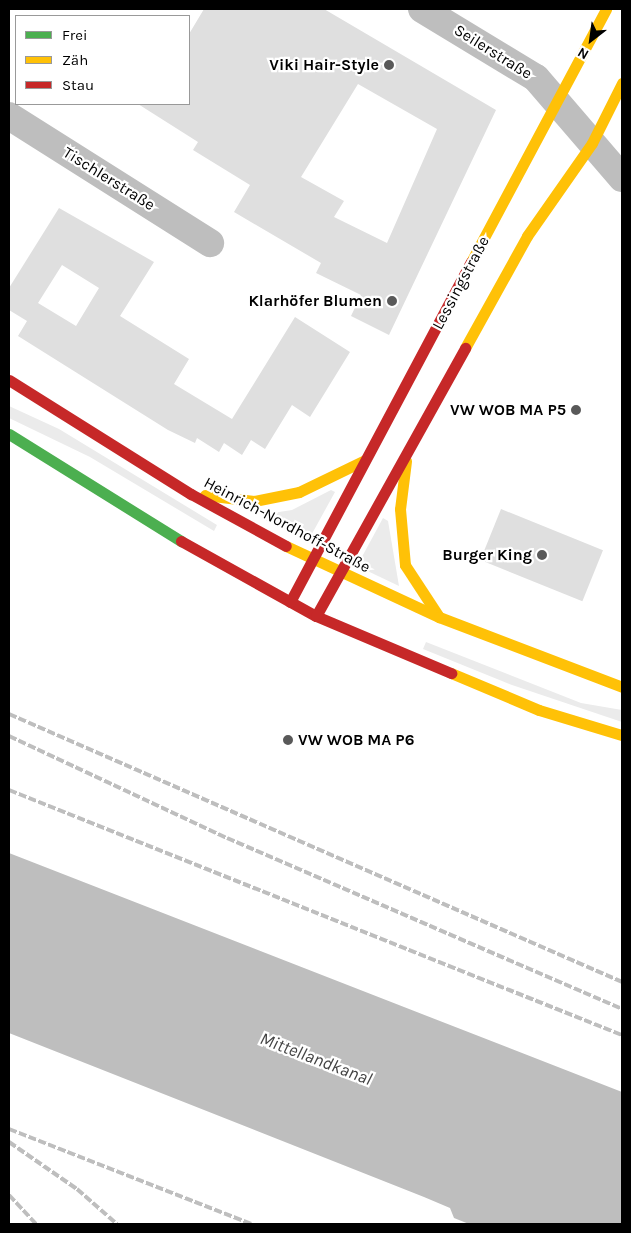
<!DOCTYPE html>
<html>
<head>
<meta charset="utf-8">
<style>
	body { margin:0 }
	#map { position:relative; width:631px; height:1233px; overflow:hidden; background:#fff; font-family:Karla,sans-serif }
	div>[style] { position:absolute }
	.green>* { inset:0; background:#ebebeb }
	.water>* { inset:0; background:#bebebe }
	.building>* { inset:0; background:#dfdfdf; transform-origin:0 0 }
	.street>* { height:28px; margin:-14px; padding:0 14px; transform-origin:14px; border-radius:14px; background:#bebebe }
	.fast>* { height:11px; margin:-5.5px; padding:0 5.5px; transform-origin:5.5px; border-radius:5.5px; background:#4caf50 }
	.slow>* { height:11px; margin:-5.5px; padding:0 5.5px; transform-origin:5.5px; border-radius:5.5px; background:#ffc107 }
	.jam>* { height:11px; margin:-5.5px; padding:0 5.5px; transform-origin:5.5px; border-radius:5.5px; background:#c62828 }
	.rail>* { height:4px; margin-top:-2px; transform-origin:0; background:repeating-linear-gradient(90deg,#bebebe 0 8px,transparent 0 10.5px) }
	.dots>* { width:14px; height:14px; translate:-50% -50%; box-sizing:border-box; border:2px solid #fff; border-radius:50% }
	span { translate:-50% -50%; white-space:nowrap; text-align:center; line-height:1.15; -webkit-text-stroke:4.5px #fff; paint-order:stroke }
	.street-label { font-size:16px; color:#000 }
	.poi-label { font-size:16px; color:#000; font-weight:700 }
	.right { translate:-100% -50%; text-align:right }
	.left { translate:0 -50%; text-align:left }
	.water-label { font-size:18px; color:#434343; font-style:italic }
	.frame { position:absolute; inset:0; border:10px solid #000; pointer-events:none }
	.legend { position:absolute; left:15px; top:15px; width:175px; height:90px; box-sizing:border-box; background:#fff; border:1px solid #999; margin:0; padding:6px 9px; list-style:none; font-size:15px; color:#000 }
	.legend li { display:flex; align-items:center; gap:10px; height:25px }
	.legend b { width:25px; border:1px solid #999 }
	.north { position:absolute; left:566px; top:15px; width:50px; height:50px; -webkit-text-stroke:4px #fff; paint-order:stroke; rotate:210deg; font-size:14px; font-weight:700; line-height:20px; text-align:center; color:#000 }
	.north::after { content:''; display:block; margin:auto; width:18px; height:22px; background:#000; clip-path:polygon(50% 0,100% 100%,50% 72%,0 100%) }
</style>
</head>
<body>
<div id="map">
	<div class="green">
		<div style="clip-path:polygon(9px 406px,59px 429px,217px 525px,214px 531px,90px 457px,9px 418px)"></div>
		<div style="clip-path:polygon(331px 490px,335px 492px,308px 541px,263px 519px,266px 514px,292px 510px)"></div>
		<div style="clip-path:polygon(383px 518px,388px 521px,399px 586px,357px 566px)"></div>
		<div style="clip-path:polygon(426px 642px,581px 703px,622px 710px,622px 722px,512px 685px,423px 649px)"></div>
	</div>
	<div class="water">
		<div style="clip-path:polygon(9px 853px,622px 1092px,622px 1224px,469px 1224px,454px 1218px,450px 1208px,424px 1197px,9px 1033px)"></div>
	</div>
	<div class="building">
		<div style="clip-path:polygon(evenodd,204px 9px,324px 9px,496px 110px,389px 335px,351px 316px,361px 295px,316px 273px,321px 263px,234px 212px,250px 185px,193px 150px,198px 142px,138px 104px,189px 104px,189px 34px,204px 9px,358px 84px,437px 129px,387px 243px,334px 217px,344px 201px,301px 177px,358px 84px)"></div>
		<div style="clip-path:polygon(evenodd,59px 208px,154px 262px,120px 316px,189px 359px,174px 384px,232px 419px,295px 317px,350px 352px,310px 417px,292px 405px,265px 449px,251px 440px,242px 455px,224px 443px,219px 452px,197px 438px,195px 443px,168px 430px,18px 336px,27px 321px,9px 310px,9px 288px,59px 208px,62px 265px,99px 288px,76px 326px,38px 303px,62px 265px)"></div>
		<div style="left:501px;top:509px;width:110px;height:55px;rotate:22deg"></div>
	</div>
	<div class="street">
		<div style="left:422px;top:9px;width:133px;rotate:31.2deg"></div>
		<div style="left:536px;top:78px;width:132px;rotate:49.3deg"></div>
		<div style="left:9px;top:116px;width:238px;rotate:32.3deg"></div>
	</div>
	<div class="fast">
		<div style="left:9px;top:434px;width:203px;rotate:31.9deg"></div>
	</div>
	<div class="slow">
		<div style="left:471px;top:262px;width:287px;rotate:-61.9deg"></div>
		<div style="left:465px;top:348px;width:128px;rotate:-61deg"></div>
		<div style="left:527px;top:236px;width:113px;rotate:-55deg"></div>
		<div style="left:592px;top:143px;width:67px;rotate:-63.4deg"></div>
		<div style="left:406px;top:461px;width:48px;rotate:97.1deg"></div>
		<div style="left:400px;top:509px;width:56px;rotate:84.9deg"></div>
		<div style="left:405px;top:565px;width:62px;rotate:56.8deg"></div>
		<div style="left:205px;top:495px;width:49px;rotate:7deg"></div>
		<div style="left:254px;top:501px;width:46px;rotate:-11.3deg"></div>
		<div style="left:299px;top:492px;width:73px;rotate:-25.9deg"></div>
		<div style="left:286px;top:546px;width:169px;rotate:24.9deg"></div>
		<div style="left:439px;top:617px;width:196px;rotate:20.9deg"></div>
		<div style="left:451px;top:673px;width:95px;rotate:22.8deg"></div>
		<div style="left:539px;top:710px;width:87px;rotate:16.8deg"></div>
	</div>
	<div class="jam">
		<div style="left:9px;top:380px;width:215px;rotate:32.1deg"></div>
		<div style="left:191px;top:494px;width:108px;rotate:28.7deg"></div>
		<div style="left:181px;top:541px;width:154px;rotate:29.1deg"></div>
		<div style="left:316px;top:616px;width:147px;rotate:22.9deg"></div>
		<div style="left:290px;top:602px;width:385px;rotate:-62deg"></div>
		<div style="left:316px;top:616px;width:307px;rotate:-60.9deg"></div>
	</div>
	<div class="rail">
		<div style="left:9px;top:714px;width:669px;rotate:23.61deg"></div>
		<div style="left:9px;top:736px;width:241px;rotate:25.1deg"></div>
		<div style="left:227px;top:838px;width:430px;rotate:23.4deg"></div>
		<div style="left:9px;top:790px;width:660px;rotate:21.79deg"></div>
		<div style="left:9px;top:1129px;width:260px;rotate:21.4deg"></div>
		<div style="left:9px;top:1142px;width:83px;rotate:34.7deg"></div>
		<div style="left:77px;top:1189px;width:53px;rotate:41.2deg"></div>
		<div style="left:9px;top:1195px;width:40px;rotate:47deg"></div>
	</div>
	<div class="dots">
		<div style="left:389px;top:65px;background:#595959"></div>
		<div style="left:392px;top:301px;background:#595959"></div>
		<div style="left:576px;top:410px;background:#595959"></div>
		<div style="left:542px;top:555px;background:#595959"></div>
		<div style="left:288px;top:740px;background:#595959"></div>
	</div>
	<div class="street-label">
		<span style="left:493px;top:52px;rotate:32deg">Seilerstraße</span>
		<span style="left:109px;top:179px;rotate:32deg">Tischlerstraße</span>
		<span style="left:461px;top:283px;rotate:-62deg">Lessingstraße</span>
		<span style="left:287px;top:525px;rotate:28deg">Heinrich-Nordhoff-Straße</span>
	</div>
	<div class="poi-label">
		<span class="right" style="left:379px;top:65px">Viki Hair-Style</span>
		<span class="right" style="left:382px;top:301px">Klarhöfer Blumen</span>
		<span class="right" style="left:566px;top:410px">VW WOB MA P5</span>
		<span class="right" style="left:532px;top:555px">Burger King</span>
		<span class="left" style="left:298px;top:740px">VW WOB MA P6</span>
	</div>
	<div class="water-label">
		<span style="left:316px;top:1059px;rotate:21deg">Mittellandkanal</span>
	</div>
	<div class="frame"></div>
	<ul class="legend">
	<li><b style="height:6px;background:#4caf50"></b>Frei</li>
	<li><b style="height:6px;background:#ffc107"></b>Zäh</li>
	<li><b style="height:6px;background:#c62828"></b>Stau</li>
	</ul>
	<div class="north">N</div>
</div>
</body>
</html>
